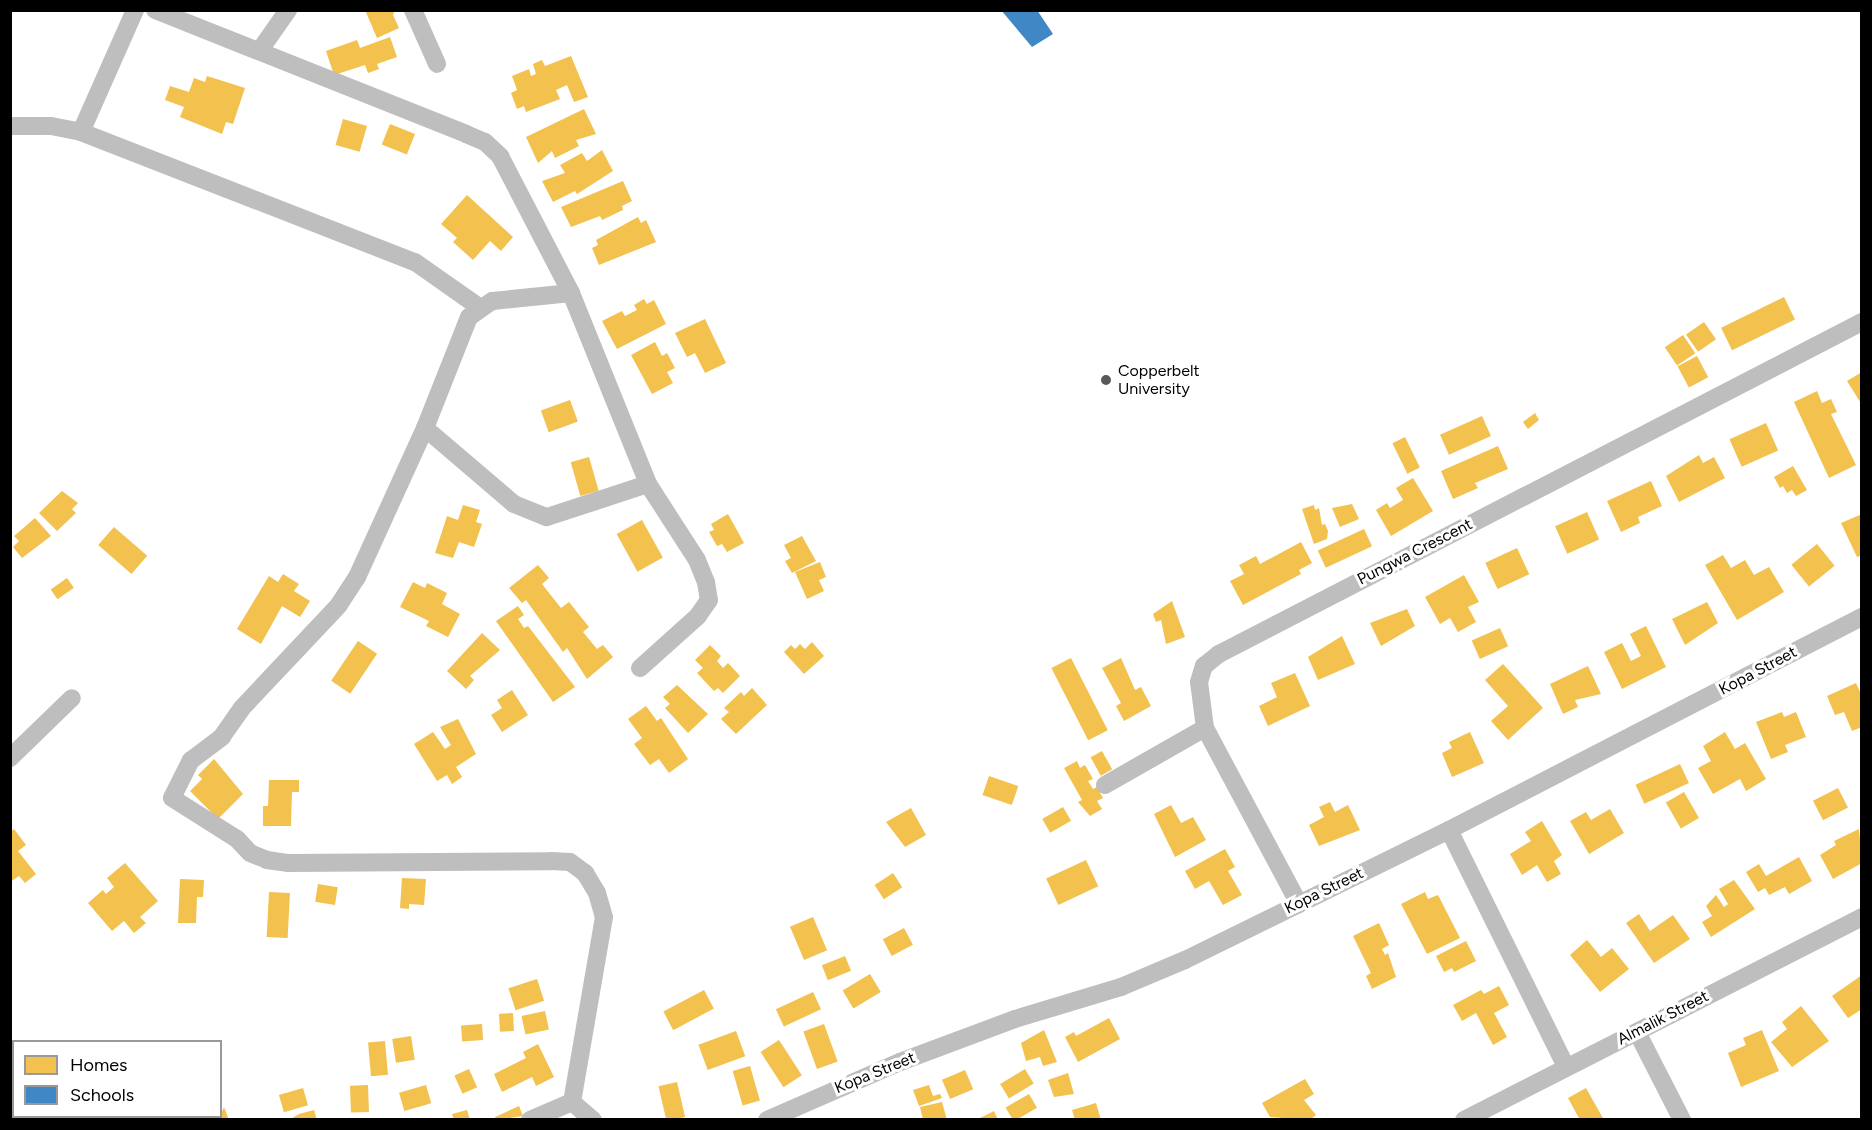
<!DOCTYPE html>
<html>
<head>
<meta charset="utf-8">
<style>
	body { margin:0 }
	#map { position:relative; width:1872px; height:1130px; overflow:hidden; background:#fff; font-family:Figtree,sans-serif }
	div>[style] { position:absolute }
	.homes>* { inset:0; background:#f2c14e; transform-origin:0 0 }
	.schools>* { inset:0; background:#3f88c5 }
	.minor>* { height:18px; margin:-9px; padding:0 9px; transform-origin:9px; border-radius:9px; background:#bebebe }
	.dots>* { width:16px; height:16px; translate:-50% -50%; box-sizing:border-box; border:3px solid #fff; border-radius:50% }
	span { translate:-50% -50%; white-space:nowrap; text-align:center; line-height:1.15; -webkit-text-stroke:6px #fff; paint-order:stroke }
	.poi-label { font-size:16px; color:#000 }
	.left { translate:0 -50%; text-align:left }
	.street-label { font-size:16px; color:#000 }
	.frame { position:absolute; inset:0; border:12px solid #000; pointer-events:none }
	.legend { position:absolute; left:12px; top:1040px; width:210px; height:78px; box-sizing:border-box; background:#fff; border:2px solid #999; margin:0; padding:8px 10px; list-style:none; font-size:18px; color:#000 }
	.legend li { display:flex; align-items:center; gap:12px; height:30px }
	.legend b { width:30px; border:2px solid #999 }
</style>
</head>
<body>
<div id="map">
	<div class="homes">
		<div style="clip-path:polygon(365px 10px,395px 10px,393px 15px,399px 28px,377px 38px)"></div>
		<div style="clip-path:polygon(390px 37px,397px 57px,377px 64px,379px 69px,368px 73px,365px 65px,334px 75px,326px 51px,357px 40px,360px 48px)"></div>
		<div style="clip-path:polygon(571px 56px,588px 97px,574px 102px,567px 85px,556px 90px,560px 99px,526px 112px,524px 106px,517px 109px,511px 93px,517px 90px,512px 76px,529px 69px,531px 76px,536px 74px,533px 64px,542px 60px,545px 66px)"></div>
		<div style="clip-path:polygon(207px 76px,245px 88px,233px 124px,226px 122px,222px 134px,180px 117px,184px 107px,165px 100px,170px 86px,189px 92px,194px 78px,205px 82px)"></div>
		<div style="clip-path:polygon(584px 109px,596px 134px,576px 140px,579px 146px,555px 158px,552px 151px,538px 163px,526px 137px)"></div>
		<div style="left:343px;top:119px;width:25px;height:27px;rotate:16deg"></div>
		<div style="left:390px;top:124px;width:27px;height:22px;rotate:22deg"></div>
		<div style="clip-path:polygon(602px 150px,613px 171px,577px 194px,575px 191px,553px 202px,542px 181px,565px 173px,560px 165px,582px 153px,587px 161px)"></div>
		<div style="clip-path:polygon(623px 181px,632px 201px,622px 206px,623px 210px,602px 220px,600px 216px,571px 227px,561px 207px)"></div>
		<div style="clip-path:polygon(467px 195px,513px 237px,501px 251px,490px 241px,473px 260px,453px 242px,457px 238px,441px 224px)"></div>
		<div style="clip-path:polygon(638px 217px,641px 223px,646px 220px,656px 242px,599px 265px,592px 248px,598px 245px,596px 240px)"></div>
		<div style="left:1784px;top:297px;width:25px;height:70px;rotate:64deg"></div>
		<div style="clip-path:polygon(644px 299px,647px 304px,654px 300px,666px 324px,617px 349px,602px 321px,622px 311px,625px 316px,637px 310px,634px 305px)"></div>
		<div style="clip-path:polygon(705px 319px,726px 363px,705px 373px,695px 353px,687px 357px,675px 333px)"></div>
		<div style="left:1704px;top:322px;width:21px;height:22px;rotate:55deg"></div>
		<div style="left:1683px;top:335px;width:22px;height:22px;rotate:56deg"></div>
		<div style="clip-path:polygon(655px 342px,662px 356px,667px 353px,675px 368px,667px 372px,673px 383px,652px 394px,631px 355px)"></div>
		<div style="left:1697px;top:356px;width:24px;height:22px;rotate:62deg"></div>
		<div style="clip-path:polygon(1862px 372px,1862px 405px,1847px 381px)"></div>
		<div style="clip-path:polygon(1817px 391px,1822px 403px,1831px 399px,1837px 412px,1831px 414px,1856px 465px,1829px 478px,1794px 402px)"></div>
		<div style="left:570px;top:400px;width:23px;height:31px;rotate:70deg"></div>
		<div style="clip-path:polygon(1535px 413px,1539px 420px,1528px 429px,1523px 422px)"></div>
		<div style="left:1482px;top:416px;width:22px;height:46px;rotate:66deg"></div>
		<div style="left:1766px;top:423px;width:30px;height:40px;rotate:66deg"></div>
		<div style="left:1405px;top:437px;width:34px;height:14px;rotate:64deg"></div>
		<div style="clip-path:polygon(1498px 446px,1508px 469px,1475px 483px,1478px 488px,1453px 499px,1441px 471px)"></div>
		<div style="clip-path:polygon(1699px 455px,1703px 463px,1714px 457px,1725px 478px,1679px 502px,1666px 476px)"></div>
		<div style="left:589px;top:457px;width:35px;height:19px;rotate:74deg"></div>
		<div style="clip-path:polygon(1793px 466px,1807px 490px,1796px 496px,1792px 490px,1787px 493px,1783px 486px,1780px 488px,1774px 477px)"></div>
		<div style="clip-path:polygon(1413px 478px,1433px 511px,1391px 536px,1376px 510px,1387px 503px,1390px 508px,1403px 500px,1396px 488px)"></div>
		<div style="clip-path:polygon(1651px 481px,1662px 506px,1638px 517px,1640px 523px,1621px 532px,1607px 501px)"></div>
		<div style="clip-path:polygon(62px 491px,78px 503px,72px 509px,76px 513px,57px 531px,39px 513px)"></div>
		<div style="clip-path:polygon(1352px 504px,1359px 519px,1340px 527px,1332px 508px)"></div>
		<div style="clip-path:polygon(463px 505px,480px 510px,476px 522px,482px 524px,474px 547px,459px 542px,453px 558px,435px 553px,447px 516px,458px 520px)"></div>
		<div style="clip-path:polygon(1314px 505px,1315px 510px,1319px 508px,1322px 525px,1325px 524px,1328px 531px,1327px 539px,1314px 544px,1302px 509px)"></div>
		<div style="left:1587px;top:512px;width:30px;height:35px;rotate:66deg"></div>
		<div style="clip-path:polygon(728px 514px,744px 543px,727px 552px,722px 544px,717px 546px,709px 532px,714px 530px,711px 524px)"></div>
		<div style="clip-path:polygon(1862px 514px,1862px 555px,1857px 557px,1841px 523px)"></div>
		<div style="clip-path:polygon(35px 518px,51px 536px,22px 558px,13px 547px,19px 541px,14px 536px)"></div>
		<div style="left:642px;top:520px;width:43px;height:29px;rotate:61deg"></div>
		<div style="left:114px;top:527px;width:44px;height:24px;rotate:41deg"></div>
		<div style="left:1364px;top:529px;width:19px;height:51px;rotate:65deg"></div>
		<div style="clip-path:polygon(802px 536px,816px 561px,792px 573px,785px 561px,791px 558px,784px 545px)"></div>
		<div style="clip-path:polygon(1301px 542px,1312px 563px,1299px 570px,1301px 574px,1243px 605px,1230px 581px,1244px 574px,1239px 565px,1256px 556px,1260px 564px)"></div>
		<div style="left:1817px;top:544px;width:28px;height:33px;rotate:51deg"></div>
		<div style="left:1517px;top:548px;width:29px;height:35px;rotate:65deg"></div>
		<div style="clip-path:polygon(1723px 555px,1731px 568px,1745px 560px,1754px 575px,1769px 567px,1784px 592px,1737px 620px,1705px 565px)"></div>
		<div style="clip-path:polygon(820px 562px,826px 577px,819px 580px,824px 591px,807px 599px,795px 572px)"></div>
		<div style="clip-path:polygon(538px 565px,549px 578px,542px 584px,561px 608px,569px 602px,589px 627px,583px 632px,597px 649px,603px 645px,613px 657px,587px 679px,567px 648px,563px 652px,526px 600px,522px 603px,509px 588px)"></div>
		<div style="clip-path:polygon(283px 574px,299px 584px,294px 591px,310px 601px,300px 617px,282px 606px,261px 644px,237px 629px,269px 576px,278px 582px)"></div>
		<div style="clip-path:polygon(1464px 575px,1479px 602px,1468px 607px,1476px 622px,1458px 632px,1450px 618px,1440px 624px,1425px 597px)"></div>
		<div style="left:67px;top:578px;width:12px;height:20px;rotate:55deg"></div>
		<div style="clip-path:polygon(413px 582px,425px 588px,427px 583px,447px 593px,442px 604px,460px 614px,448px 637px,426px 626px,429px 621px,400px 607px)"></div>
		<div style="clip-path:polygon(1172px 601px,1185px 637px,1166px 644px,1161px 620px,1156px 622px,1153px 614px)"></div>
		<div style="clip-path:polygon(1707px 602px,1718px 623px,1685px 645px,1672px 619px)"></div>
		<div style="clip-path:polygon(518px 606px,524px 615px,518px 619px,524px 628px,528px 626px,575px 687px,553px 702px,496px 621px)"></div>
		<div style="clip-path:polygon(1407px 609px,1415px 626px,1381px 646px,1370px 623px)"></div>
		<div style="clip-path:polygon(1646px 626px,1666px 667px,1622px 689px,1604px 652px,1622px 643px,1631px 661px,1641px 656px,1630px 634px)"></div>
		<div style="left:1500px;top:628px;width:20px;height:31px;rotate:66deg"></div>
		<div style="clip-path:polygon(482px 633px,500px 650px,470px 676px,474px 680px,466px 689px,447px 671px)"></div>
		<div style="clip-path:polygon(1342px 636px,1355px 664px,1318px 680px,1308px 657px)"></div>
		<div style="left:358px;top:641px;width:23px;height:48px;rotate:34deg"></div>
		<div style="clip-path:polygon(812px 642px,824px 656px,804px 674px,784px 652px,791px 645px,795px 649px,800px 644px,805px 649px)"></div>
		<div style="clip-path:polygon(710px 645px,721px 656px,717px 661px,723px 668px,728px 663px,740px 676px,723px 693px,718px 688px,714px 691px,697px 673px,703px 668px,695px 660px)"></div>
		<div style="left:1071px;top:658px;width:81px;height:22px;rotate:63deg"></div>
		<div style="clip-path:polygon(1121px 658px,1135px 690px,1141px 687px,1151px 706px,1124px 721px,1116px 706px,1121px 703px,1102px 668px)"></div>
		<div style="clip-path:polygon(1503px 664px,1543px 708px,1508px 740px,1491px 721px,1508px 706px,1485px 680px)"></div>
		<div style="clip-path:polygon(1588px 666px,1601px 694px,1575px 700px,1578px 707px,1563px 714px,1550px 684px)"></div>
		<div style="clip-path:polygon(1295px 673px,1310px 706px,1268px 726px,1259px 706px,1277px 697px,1271px 683px)"></div>
		<div style="clip-path:polygon(1856px 683px,1862px 696px,1862px 727px,1852px 731px,1844px 712px,1835px 715px,1827px 696px)"></div>
		<div style="clip-path:polygon(677px 685px,708px 714px,688px 733px,665px 708px,670px 704px,663px 697px)"></div>
		<div style="clip-path:polygon(752px 688px,767px 705px,736px 734px,721px 719px,729px 712px,724px 708px,741px 692px,744px 696px)"></div>
		<div style="clip-path:polygon(512px 690px,528px 715px,502px 732px,491px 715px,502px 708px,497px 700px)"></div>
		<div style="clip-path:polygon(646px 706px,657px 721px,661px 718px,688px 759px,669px 773px,659px 759px,650px 765px,634px 744px,642px 738px,628px 719px)"></div>
		<div style="clip-path:polygon(1782px 712px,1784px 717px,1796px 712px,1806px 737px,1785px 745px,1788px 752px,1771px 759px,1756px 722px)"></div>
		<div style="clip-path:polygon(458px 719px,476px 754px,456px 767px,462px 777px,452px 784px,447px 775px,437px 781px,414px 744px,433px 732px,445px 749px,451px 745px,440px 727px)"></div>
		<div style="clip-path:polygon(1470px 732px,1484px 763px,1452px 777px,1442px 753px,1452px 748px,1449px 742px)"></div>
		<div style="clip-path:polygon(1725px 732px,1735px 749px,1745px 743px,1766px 779px,1746px 791px,1740px 779px,1713px 794px,1698px 768px,1711px 761px,1703px 746px)"></div>
		<div style="left:1102px;top:751px;width:21px;height:13px;rotate:61deg"></div>
		<div style="clip-path:polygon(214px 759px,243px 794px,218px 819px,190px 791px,202px 779px,198px 775px)"></div>
		<div style="clip-path:polygon(1077px 761px,1080px 768px,1085px 765px,1093px 779px,1088px 781px,1093px 789px,1097px 787px,1103px 798px,1097px 801px,1102px 809px,1090px 816px,1078px 802px,1082px 800px,1064px 768px)"></div>
		<div style="left:1680px;top:764px;width:21px;height:49px;rotate:65deg"></div>
		<div style="left:989px;top:776px;width:31px;height:20px;rotate:19deg"></div>
		<div style="clip-path:polygon(269px 780px,299px 780px,299px 792px,292px 792px,291px 826px,263px 826px,263px 806px,268px 806px)"></div>
		<div style="left:1838px;top:788px;width:22px;height:28px;rotate:63deg"></div>
		<div style="left:1684px;top:792px;width:30px;height:21px;rotate:60deg"></div>
		<div style="clip-path:polygon(1330px 802px,1335px 812px,1348px 805px,1360px 830px,1319px 846px,1309px 825px,1324px 817px,1319px 807px)"></div>
		<div style="clip-path:polygon(1171px 805px,1181px 823px,1193px 817px,1206px 840px,1175px 857px,1154px 814px)"></div>
		<div style="left:1063px;top:807px;width:16px;height:24px;rotate:60deg"></div>
		<div style="clip-path:polygon(911px 808px,926px 835px,905px 847px,886px 822px)"></div>
		<div style="clip-path:polygon(1610px 809px,1624px 833px,1589px 854px,1570px 821px,1586px 812px,1591px 820px)"></div>
		<div style="clip-path:polygon(1542px 821px,1562px 855px,1554px 861px,1561px 874px,1547px 882px,1537px 865px,1522px 875px,1510px 854px,1531px 841px,1525px 832px)"></div>
		<div style="clip-path:polygon(14px 829px,26px 845px,18px 851px,36px 874px,25px 883px,19px 876px,10px 882px,10px 832px)"></div>
		<div style="clip-path:polygon(1859px 829px,1862px 863px,1833px 879px,1820px 855px,1836px 845px,1834px 841px)"></div>
		<div style="clip-path:polygon(1225px 849px,1235px 867px,1228px 871px,1242px 895px,1223px 905px,1209px 881px,1195px 889px,1185px 871px)"></div>
		<div style="clip-path:polygon(1799px 857px,1812px 881px,1789px 894px,1785px 887px,1769px 895px,1765px 888px,1758px 892px,1746px 872px,1759px 864px,1766px 876px)"></div>
		<div style="left:1086px;top:860px;width:29px;height:44px;rotate:65deg"></div>
		<div style="clip-path:polygon(125px 863px,158px 901px,140px 917px,146px 923px,134px 933px,124px 921px,112px 931px,88px 903px,103px 890px,106px 894px,114px 887px,107px 878px)"></div>
		<div style="left:893px;top:873px;width:17px;height:22px;rotate:57deg"></div>
		<div style="clip-path:polygon(402px 878px,426px 879px,424px 905px,409px 904px,409px 909px,400px 908px)"></div>
		<div style="clip-path:polygon(180px 879px,204px 880px,203px 897px,197px 897px,196px 923px,178px 923px)"></div>
		<div style="clip-path:polygon(1734px 880px,1755px 909px,1711px 937px,1702px 922px,1712px 916px,1706px 906px,1716px 895px,1724px 907px,1728px 904px,1719px 889px)"></div>
		<div style="left:318px;top:884px;width:20px;height:18px;rotate:9deg"></div>
		<div style="left:269px;top:892px;width:21px;height:45px;rotate:3deg"></div>
		<div style="clip-path:polygon(1425px 892px,1428px 899px,1438px 895px,1460px 938px,1427px 954px,1401px 904px)"></div>
		<div style="clip-path:polygon(1639px 914px,1650px 931px,1673px 915px,1690px 939px,1654px 963px,1626px 923px)"></div>
		<div style="left:813px;top:917px;width:36px;height:25px;rotate:67deg"></div>
		<div style="clip-path:polygon(1379px 923px,1389px 945px,1382px 949px,1385px 955px,1388px 953px,1396px 977px,1372px 989px,1366px 976px,1371px 973px,1353px 936px)"></div>
		<div style="left:904px;top:928px;width:19px;height:24px;rotate:62deg"></div>
		<div style="clip-path:polygon(1587px 940px,1601px 957px,1612px 948px,1629px 969px,1600px 992px,1570px 955px)"></div>
		<div style="clip-path:polygon(1466px 941px,1476px 961px,1454px 972px,1452px 968px,1444px 972px,1436px 956px)"></div>
		<div style="left:845px;top:956px;width:16px;height:25px;rotate:68deg"></div>
		<div style="left:870px;top:974px;width:21px;height:32px;rotate:59deg"></div>
		<div style="clip-path:polygon(1862px 975px,1862px 1009px,1848px 1018px,1832px 996px)"></div>
		<div style="left:537px;top:979px;width:23px;height:30px;rotate:72deg"></div>
		<div style="clip-path:polygon(1499px 986px,1509px 1005px,1494px 1013px,1507px 1037px,1493px 1045px,1476px 1013px,1462px 1021px,1453px 1005px,1481px 990px,1484px 994px)"></div>
		<div style="left:704px;top:990px;width:21px;height:46px;rotate:62deg"></div>
		<div style="left:813px;top:992px;width:19px;height:41px;rotate:65deg"></div>
		<div style="clip-path:polygon(1801px 1006px,1829px 1041px,1792px 1067px,1771px 1042px,1787px 1029px,1782px 1022px)"></div>
		<div style="left:545px;top:1011px;width:19px;height:24px;rotate:78deg"></div>
		<div style="left:513px;top:1013px;width:18px;height:14px;rotate:87deg"></div>
		<div style="clip-path:polygon(1109px 1018px,1120px 1039px,1078px 1062px,1065px 1037px,1074px 1032px,1076px 1036px)"></div>
		<div style="left:482px;top:1024px;width:16px;height:21px;rotate:86deg"></div>
		<div style="left:824px;top:1024px;width:40px;height:22px;rotate:70deg"></div>
		<div style="clip-path:polygon(1044px 1030px,1057px 1062px,1043px 1066px,1040px 1057px,1026px 1061px,1021px 1043px)"></div>
		<div style="clip-path:polygon(1762px 1030px,1779px 1071px,1741px 1087px,1728px 1053px,1746px 1045px,1743px 1038px)"></div>
		<div style="left:736px;top:1031px;width:27px;height:40px;rotate:70deg"></div>
		<div style="left:411px;top:1036px;width:24px;height:19px;rotate:81deg"></div>
		<div style="left:779px;top:1040px;width:42px;height:22px;rotate:57deg"></div>
		<div style="left:385px;top:1041px;width:34px;height:17px;rotate:85deg"></div>
		<div style="clip-path:polygon(538px 1044px,554px 1077px,536px 1086px,532px 1077px,502px 1092px,494px 1074px,526px 1058px,523px 1052px)"></div>
		<div style="left:750px;top:1066px;width:36px;height:18px;rotate:74deg"></div>
		<div style="left:469px;top:1069px;width:20px;height:16px;rotate:66deg"></div>
		<div style="left:1025px;top:1069px;width:17px;height:29px;rotate:59deg"></div>
		<div style="left:965px;top:1070px;width:21px;height:25px;rotate:67deg"></div>
		<div style="clip-path:polygon(1068px 1073px,1074px 1094px,1054px 1097px,1048px 1080px)"></div>
		<div style="clip-path:polygon(1305px 1079px,1314px 1094px,1304px 1100px,1316px 1115px,1310px 1120px,1270px 1117px,1262px 1103px)"></div>
		<div style="left:677px;top:1082px;width:36px;height:19px;rotate:77deg"></div>
		<div style="left:368px;top:1085px;width:27px;height:18px;rotate:88deg"></div>
		<div style="left:426px;top:1085px;width:19px;height:28px;rotate:74deg"></div>
		<div style="clip-path:polygon(929px 1085px,933px 1096px,940px 1094px,942px 1098px,919px 1106px,913px 1090px)"></div>
		<div style="left:303px;top:1088px;width:18px;height:25px;rotate:74deg"></div>
		<div style="clip-path:polygon(1586px 1088px,1604px 1120px,1580px 1120px,1568px 1098px)"></div>
		<div style="left:1029px;top:1094px;width:16px;height:27px;rotate:60deg"></div>
		<div style="clip-path:polygon(942px 1102px,947px 1120px,923px 1120px,920px 1107px)"></div>
		<div style="clip-path:polygon(1096px 1103px,1101px 1120px,1075px 1120px,1072px 1110px)"></div>
		<div style="clip-path:polygon(519px 1106px,523px 1116px,496px 1120px,495px 1117px)"></div>
		<div style="clip-path:polygon(224px 1107px,229px 1120px,206px 1120px,205px 1116px,220px 1116px)"></div>
		<div style="clip-path:polygon(314px 1110px,317px 1120px,289px 1120px,299px 1114px)"></div>
		<div style="clip-path:polygon(467px 1110px,470px 1120px,454px 1120px,452px 1114px)"></div>
		<div style="clip-path:polygon(994px 1111px,998px 1120px,976px 1120px)"></div>
		<div style="clip-path:polygon(32px 1116px,65px 1116px,60px 1120px)"></div>
	</div>
	<div class="schools">
		<div style="clip-path:polygon(1001px 10px,1037px 10px,1053px 34px,1032px 47px)"></div>
	</div>
	<div class="minor">
		<div style="left:155px;top:10px;width:335px;rotate:21.7deg"></div>
		<div style="left:466px;top:134px;width:21px;rotate:23deg"></div>
		<div style="left:485px;top:142px;width:21px;rotate:43deg"></div>
		<div style="left:500px;top:156px;width:154px;rotate:62.6deg"></div>
		<div style="left:571px;top:293px;width:206px;rotate:68deg"></div>
		<div style="left:648px;top:484px;width:90px;rotate:57.2deg"></div>
		<div style="left:697px;top:560px;width:24px;rotate:68deg"></div>
		<div style="left:706px;top:582px;width:18px;rotate:81deg"></div>
		<div style="left:709px;top:600px;width:19px;rotate:125deg"></div>
		<div style="left:698px;top:616px;width:78px;rotate:138.1deg"></div>
		<div style="left:413px;top:10px;width:59px;rotate:66deg"></div>
		<div style="left:260px;top:50px;width:49px;rotate:-55deg"></div>
		<div style="left:10px;top:126px;width:41px"></div>
		<div style="left:51px;top:126px;width:31px;rotate:11deg"></div>
		<div style="left:81px;top:132px;width:133px;rotate:-66.1deg"></div>
		<div style="left:81px;top:132px;width:358px;rotate:21.3deg"></div>
		<div style="left:415px;top:262px;width:78px;rotate:35.1deg"></div>
		<div style="left:571px;top:293px;width:79px;rotate:174.2deg"></div>
		<div style="left:492px;top:301px;width:28px;rotate:145deg"></div>
		<div style="left:469px;top:317px;width:119px;rotate:111.6deg"></div>
		<div style="left:425px;top:428px;width:164px;rotate:114.5deg"></div>
		<div style="left:357px;top:577px;width:33px;rotate:123deg"></div>
		<div style="left:339px;top:605px;width:141px;rotate:133.3deg"></div>
		<div style="left:242px;top:708px;width:35px;rotate:125deg"></div>
		<div style="left:222px;top:737px;width:39px;rotate:143deg"></div>
		<div style="left:191px;top:760px;width:42px;rotate:116.6deg"></div>
		<div style="left:172px;top:798px;width:77px;rotate:32.2deg"></div>
		<div style="left:237px;top:839px;width:19px;rotate:47deg"></div>
		<div style="left:250px;top:853px;width:18px;rotate:22deg"></div>
		<div style="left:267px;top:860px;width:22px;rotate:8deg"></div>
		<div style="left:289px;top:863px;width:262px;rotate:-0.4deg"></div>
		<div style="left:551px;top:861px;width:19px;rotate:3deg"></div>
		<div style="left:570px;top:862px;width:19px;rotate:36deg"></div>
		<div style="left:585px;top:873px;width:23px;rotate:59deg"></div>
		<div style="left:597px;top:893px;width:25px;rotate:74deg"></div>
		<div style="left:604px;top:917px;width:188px;rotate:99.8deg"></div>
		<div style="left:425px;top:428px;width:117px;rotate:40.5deg"></div>
		<div style="left:514px;top:504px;width:35px;rotate:22deg"></div>
		<div style="left:547px;top:517px;width:106px;rotate:-18.1deg"></div>
		<div style="left:10px;top:758px;width:86px;rotate:-44.1deg"></div>
		<div style="left:1105px;top:785px;width:115px;rotate:-29.7deg"></div>
		<div style="left:1449px;top:830px;width:264px;rotate:63.7deg"></div>
		<div style="left:1299px;top:904px;width:200px;rotate:-118.1deg"></div>
		<div style="left:1205px;top:728px;width:46px;rotate:-97.4deg"></div>
		<div style="left:1199px;top:682px;width:17px;rotate:-73deg"></div>
		<div style="left:1204px;top:666px;width:19px;rotate:-39deg"></div>
		<div style="left:1219px;top:654px;width:724px;rotate:-27.31deg"></div>
		<div style="left:1637px;top:1032px;width:99px;rotate:62.9deg"></div>
		<div style="left:572px;top:1102px;width:28px;rotate:41deg"></div>
		<div style="left:530px;top:1120px;width:46px;rotate:-23.2deg"></div>
		<div style="left:767px;top:1120px;width:145px;rotate:-23.6deg"></div>
		<div style="left:900px;top:1062px;width:123px;rotate:-20.5deg"></div>
		<div style="left:1015px;top:1019px;width:111px;rotate:-16.8deg"></div>
		<div style="left:1121px;top:987px;width:69px;rotate:-22.9deg"></div>
		<div style="left:1185px;top:960px;width:294px;rotate:-26.2deg"></div>
		<div style="left:1449px;top:830px;width:465px;rotate:-27.3deg"></div>
		<div style="left:1464px;top:1120px;width:447px;rotate:-27deg"></div>
	</div>
	<div class="dots">
		<div style="left:1106px;top:380px;background:#595959"></div>
	</div>
	<div class="poi-label">
		<span class="left" style="left:1118px;top:380px">Copperbelt<br>University</span>
	</div>
	<div class="street-label">
		<span style="left:1415px;top:552px;rotate:-27deg">Pungwa Crescent</span>
		<span style="left:1758px;top:671px;rotate:-28deg">Kopa Street</span>
		<span style="left:1324px;top:891px;rotate:-26deg">Kopa Street</span>
		<span style="left:1663px;top:1018px;rotate:-27deg">Almalik Street</span>
		<span style="left:875px;top:1073px;rotate:-22deg">Kopa Street</span>
	</div>
	<div class="frame"></div>
	<ul class="legend">
	<li><b style="height:16px;background:#f2c14e"></b>Homes</li>
	<li><b style="height:16px;background:#3f88c5"></b>Schools</li>
	</ul>
</div>
</body>
</html>
